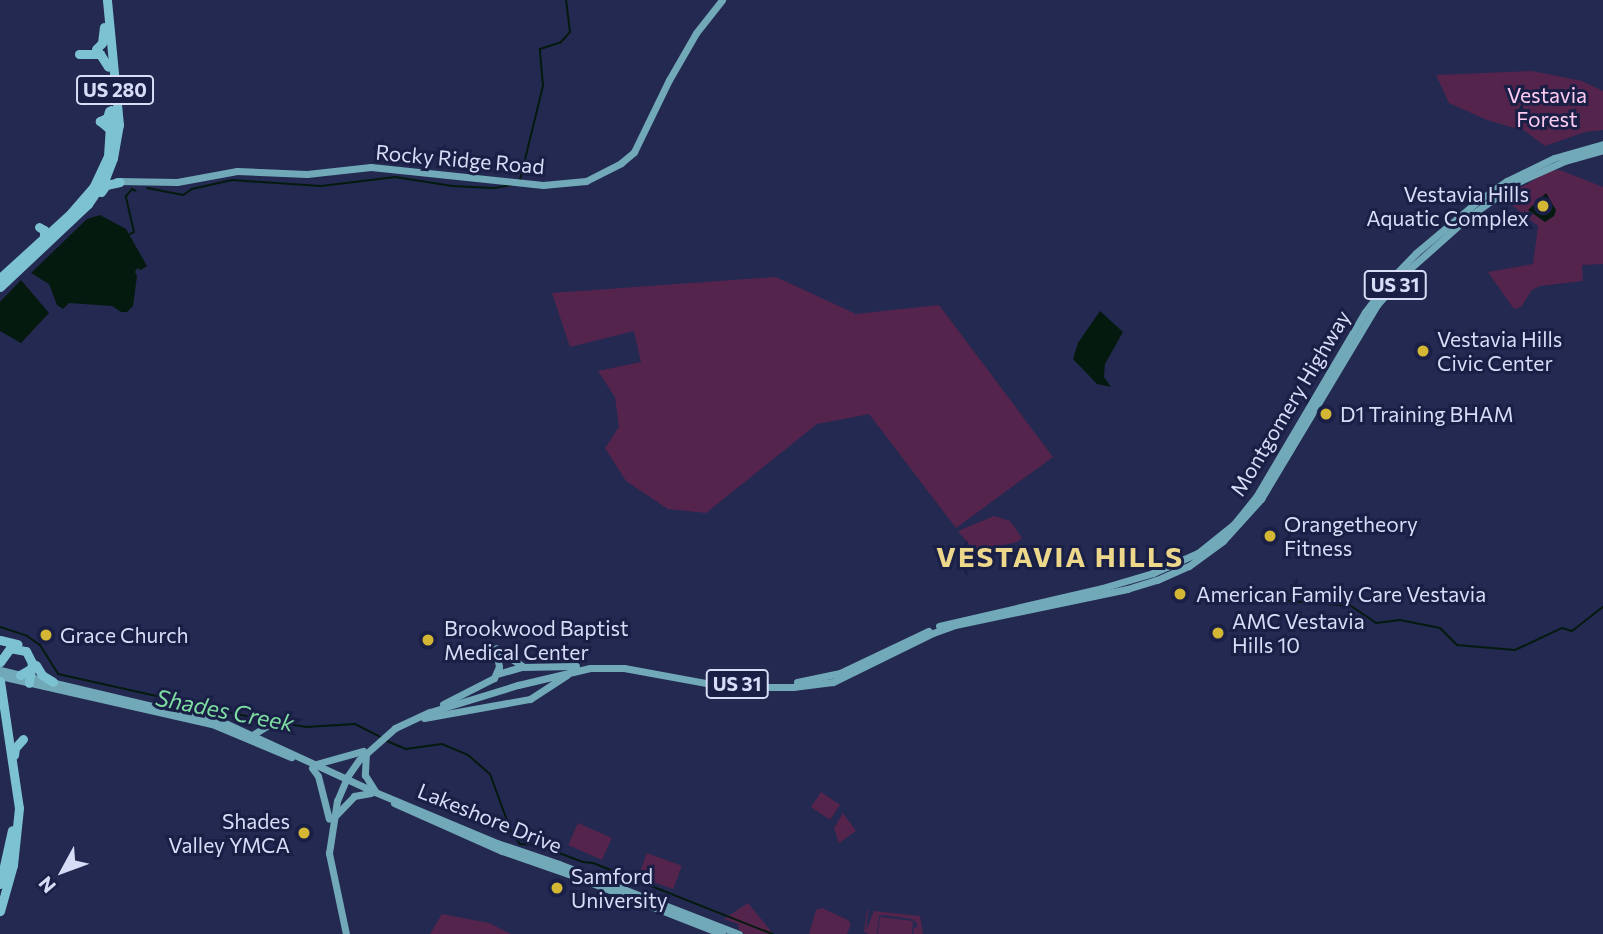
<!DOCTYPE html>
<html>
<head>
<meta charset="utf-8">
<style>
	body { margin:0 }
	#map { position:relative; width:1603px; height:934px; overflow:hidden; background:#232951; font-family:Commissioner,sans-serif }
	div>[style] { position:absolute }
	.green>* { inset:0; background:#55244c; transform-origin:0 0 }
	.water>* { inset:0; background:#051a0e }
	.stream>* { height:2px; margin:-1px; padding:0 1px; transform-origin:1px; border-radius:1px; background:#051a0e }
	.major>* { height:7px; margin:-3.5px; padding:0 3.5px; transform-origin:3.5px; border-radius:3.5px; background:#71a9b8 }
	.highway>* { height:9px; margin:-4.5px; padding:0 4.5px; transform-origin:4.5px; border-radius:4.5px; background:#7dc2d3 }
	.dots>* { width:19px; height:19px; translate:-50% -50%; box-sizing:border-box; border:4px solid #1a1f46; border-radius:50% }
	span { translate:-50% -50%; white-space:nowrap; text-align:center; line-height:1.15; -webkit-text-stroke:6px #1a1f46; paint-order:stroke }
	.shield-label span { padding:2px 5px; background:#1a1f46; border:2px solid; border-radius:5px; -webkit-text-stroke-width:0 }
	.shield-label { font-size:19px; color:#d7ddf7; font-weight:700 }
	.park-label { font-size:21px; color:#feccf1 }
	.street-label { font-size:21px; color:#d7ddf7 }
	.poi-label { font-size:21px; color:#d7ddf7 }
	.right { translate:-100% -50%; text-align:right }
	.left { translate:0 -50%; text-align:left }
	.water-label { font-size:23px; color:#7edda2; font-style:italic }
	.district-label { font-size:28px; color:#ecd78a; font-weight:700; letter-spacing:2px }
	.north { position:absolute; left:28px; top:836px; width:70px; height:70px; -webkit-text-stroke:5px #1a1f46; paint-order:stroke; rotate:229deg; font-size:19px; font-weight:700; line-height:28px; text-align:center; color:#d7ddf7 }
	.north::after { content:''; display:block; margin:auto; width:24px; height:32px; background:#d7ddf7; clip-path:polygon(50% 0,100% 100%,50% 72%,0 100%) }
</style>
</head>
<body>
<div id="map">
	<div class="green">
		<div style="clip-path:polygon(1532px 71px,1582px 81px,1603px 91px,1603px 130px,1585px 132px,1545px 146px,1525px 131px,1487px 120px,1449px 103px,1436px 75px)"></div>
		<div style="clip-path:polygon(1560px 170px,1603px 187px,1603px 264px,1582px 265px,1583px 281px,1540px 286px,1532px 290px,1521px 307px,1514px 309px,1488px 272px,1533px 264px,1538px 226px,1503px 198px,1549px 171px)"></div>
		<div style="clip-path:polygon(776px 277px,856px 314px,939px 305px,1053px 457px,956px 528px,869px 414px,817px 424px,706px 513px,668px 509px,626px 481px,605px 448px,619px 427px,615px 397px,598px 371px,641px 362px,634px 331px,570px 347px,552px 293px)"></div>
		<div style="clip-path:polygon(994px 516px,1010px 521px,1022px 538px,1017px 542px,975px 552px,958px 531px)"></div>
		<div style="left:821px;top:792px;width:23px;height:18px;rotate:34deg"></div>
		<div style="clip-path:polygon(843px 813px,856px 831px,839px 843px,834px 828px)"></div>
		<div style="left:578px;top:823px;width:37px;height:24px;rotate:24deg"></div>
		<div style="left:647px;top:853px;width:37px;height:25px;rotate:20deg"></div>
		<div style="clip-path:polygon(748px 903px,773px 934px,745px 934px,739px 930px,738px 924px,724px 919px)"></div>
		<div style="clip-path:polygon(822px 908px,848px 920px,851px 924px,847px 934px,809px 934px,816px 910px)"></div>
		<div style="clip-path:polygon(867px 910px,868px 910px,866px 931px,874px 911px,920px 916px,923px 934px,913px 934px,914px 928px,919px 927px,915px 926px,918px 924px,912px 919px,883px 915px,879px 916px,877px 934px,869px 934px,864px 932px)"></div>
		<div style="clip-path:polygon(442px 914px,489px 923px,511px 934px,430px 934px)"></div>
		<div style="clip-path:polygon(880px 917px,913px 921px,912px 934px,878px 934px)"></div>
	</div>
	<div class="water">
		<div style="clip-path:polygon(1546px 193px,1556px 210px,1554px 216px,1545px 222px,1528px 210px)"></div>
		<div style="clip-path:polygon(100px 215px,126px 229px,147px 266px,141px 270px,137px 268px,135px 272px,137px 276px,133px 306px,127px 312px,121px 312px,112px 306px,69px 303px,63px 309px,57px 305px,49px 284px,31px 273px,87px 219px)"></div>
		<div style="clip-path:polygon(21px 280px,49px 313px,21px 343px,0 331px,0 302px)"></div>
		<div style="clip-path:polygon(1100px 311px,1123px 332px,1105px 364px,1104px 377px,1111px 387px,1097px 384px,1073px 359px,1078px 343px)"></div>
	</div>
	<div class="stream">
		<div style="left:520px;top:180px;width:97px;rotate:-76.3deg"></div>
		<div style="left:543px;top:86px;width:37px;rotate:-95deg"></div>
		<div style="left:540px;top:49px;width:22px;rotate:-18deg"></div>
		<div style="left:561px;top:42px;width:13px;rotate:-48deg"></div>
		<div style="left:570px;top:32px;width:32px;rotate:-97deg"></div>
		<div style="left:147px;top:188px;width:37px;rotate:11deg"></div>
		<div style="left:183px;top:195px;width:11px;rotate:-34deg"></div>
		<div style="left:192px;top:189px;width:41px;rotate:-12.7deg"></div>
		<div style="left:232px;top:180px;width:89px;rotate:3.9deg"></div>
		<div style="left:321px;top:186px;width:75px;rotate:-6.9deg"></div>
		<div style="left:395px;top:177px;width:58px;rotate:9deg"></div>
		<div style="left:452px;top:186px;width:42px;rotate:2.7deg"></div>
		<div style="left:494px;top:188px;width:22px;rotate:-10deg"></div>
		<div style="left:130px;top:234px;width:4px;rotate:-27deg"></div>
		<div style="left:134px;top:232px;width:37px;rotate:-103deg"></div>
		<div style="left:126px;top:196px;width:9px;rotate:-49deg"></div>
		<div style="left:132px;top:189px;width:4px;rotate:27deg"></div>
		<div style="left:1277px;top:600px;width:74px;rotate:4.6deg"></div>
		<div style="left:1351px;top:606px;width:30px;rotate:34deg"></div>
		<div style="left:1376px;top:623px;width:24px;rotate:-7deg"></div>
		<div style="left:1400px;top:620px;width:41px;rotate:11.3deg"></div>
		<div style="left:1440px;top:628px;width:24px;rotate:45deg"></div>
		<div style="left:1457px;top:645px;width:58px;rotate:4.9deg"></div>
		<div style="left:1515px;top:650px;width:52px;rotate:-25.1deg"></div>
		<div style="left:1562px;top:628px;width:10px;rotate:17deg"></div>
		<div style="left:1572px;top:631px;width:39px;rotate:-38deg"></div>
		<div style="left:0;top:627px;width:28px;rotate:18deg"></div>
		<div style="left:27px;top:636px;width:16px;rotate:35deg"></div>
		<div style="left:40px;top:645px;width:34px;rotate:58deg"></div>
		<div style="left:58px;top:674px;width:210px;rotate:12.6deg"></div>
		<div style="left:263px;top:720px;width:44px;rotate:9.2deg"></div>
		<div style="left:306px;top:727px;width:49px;rotate:-3.5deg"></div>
		<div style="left:355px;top:724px;width:30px;rotate:27deg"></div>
		<div style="left:387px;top:741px;width:21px;rotate:23deg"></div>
		<div style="left:406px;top:749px;width:36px;rotate:-8deg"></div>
		<div style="left:442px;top:744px;width:28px;rotate:23deg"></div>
		<div style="left:468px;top:755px;width:29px;rotate:41deg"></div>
		<div style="left:490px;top:774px;width:64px;rotate:69.9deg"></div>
		<div style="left:512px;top:834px;width:13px;rotate:51deg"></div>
		<div style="left:520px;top:844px;width:18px;rotate:3deg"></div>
		<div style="left:538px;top:845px;width:48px;rotate:20.7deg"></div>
		<div style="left:583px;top:862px;width:10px;rotate:6deg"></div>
		<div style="left:593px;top:863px;width:193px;rotate:21.6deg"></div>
	</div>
	<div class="major">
		<div style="left:117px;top:181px;width:60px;rotate:1deg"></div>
		<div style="left:177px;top:182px;width:61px;rotate:-10.4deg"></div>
		<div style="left:237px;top:171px;width:70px;rotate:2.5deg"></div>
		<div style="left:307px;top:174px;width:64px;rotate:-6.2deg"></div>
		<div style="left:371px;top:167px;width:173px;rotate:6deg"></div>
		<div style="left:543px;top:185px;width:43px;rotate:-5.3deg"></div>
		<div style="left:586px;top:181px;width:39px;rotate:-27deg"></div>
		<div style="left:621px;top:163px;width:17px;rotate:-40deg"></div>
		<div style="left:634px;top:152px;width:80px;rotate:-64.1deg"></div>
		<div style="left:669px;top:80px;width:54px;rotate:-60.1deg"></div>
		<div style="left:696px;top:33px;width:42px;rotate:-51.8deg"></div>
		<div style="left:939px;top:626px;width:167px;rotate:-13.1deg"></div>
		<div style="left:1102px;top:588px;width:53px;rotate:-16.4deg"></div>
		<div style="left:1153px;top:573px;width:49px;rotate:-24deg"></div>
		<div style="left:1198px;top:553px;width:46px;rotate:-38.9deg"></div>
		<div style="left:1234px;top:524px;width:35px;rotate:-51deg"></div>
		<div style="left:1256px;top:497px;width:215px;rotate:-59.5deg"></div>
		<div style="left:1365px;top:312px;width:38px;rotate:-53deg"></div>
		<div style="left:1388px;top:282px;width:40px;rotate:-46deg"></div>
		<div style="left:1416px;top:253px;width:81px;rotate:-40deg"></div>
		<div style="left:1478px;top:201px;width:35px;rotate:-35deg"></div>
		<div style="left:1507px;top:181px;width:52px;rotate:-26.1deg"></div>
		<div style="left:1554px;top:158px;width:51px;rotate:-15.9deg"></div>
		<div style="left:503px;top:653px;width:23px;rotate:34deg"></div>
		<div style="left:0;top:670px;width:231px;rotate:13.3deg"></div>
		<div style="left:225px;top:723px;width:165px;rotate:24.7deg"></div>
		<div style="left:375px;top:792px;width:132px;rotate:22.7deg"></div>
		<div style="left:497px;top:843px;width:65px;rotate:18.7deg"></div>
		<div style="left:559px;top:864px;width:193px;rotate:21.3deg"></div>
		<div style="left:497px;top:674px;width:26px;rotate:-16deg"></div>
		<div style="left:522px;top:667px;width:54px;rotate:-1.1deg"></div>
		<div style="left:0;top:676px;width:217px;rotate:12.8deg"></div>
		<div style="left:212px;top:724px;width:86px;rotate:22.7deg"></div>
		<div style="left:797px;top:682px;width:44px;rotate:-11.8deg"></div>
		<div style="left:840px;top:673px;width:98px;rotate:-25.5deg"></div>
		<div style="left:443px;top:704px;width:57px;rotate:-27deg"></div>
		<div style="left:494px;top:678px;width:12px;rotate:-66deg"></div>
		<div style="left:499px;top:667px;width:19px;rotate:-99deg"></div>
		<div style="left:424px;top:718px;width:108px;rotate:-10.2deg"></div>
		<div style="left:530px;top:699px;width:44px;rotate:-33deg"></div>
		<div style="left:254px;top:734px;width:15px;rotate:-32deg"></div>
		<div style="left:366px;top:753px;width:22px;rotate:93deg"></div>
		<div style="left:365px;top:775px;width:19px;rotate:58deg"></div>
		<div style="left:316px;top:764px;width:49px;rotate:-15.5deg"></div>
		<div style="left:312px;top:768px;width:10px;rotate:53deg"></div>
		<div style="left:318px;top:776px;width:44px;rotate:75.7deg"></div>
		<div style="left:394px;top:803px;width:118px;rotate:24deg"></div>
		<div style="left:502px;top:851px;width:76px;rotate:19.1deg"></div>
		<div style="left:574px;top:876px;width:159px;rotate:21.4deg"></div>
		<div style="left:335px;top:816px;width:28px;rotate:-46deg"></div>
		<div style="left:354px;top:796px;width:17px;rotate:-10deg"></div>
		<div style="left:346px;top:934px;width:83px;rotate:-101.9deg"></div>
		<div style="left:329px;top:853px;width:53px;rotate:-81.3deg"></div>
		<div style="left:337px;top:801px;width:26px;rotate:-67deg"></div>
		<div style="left:347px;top:777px;width:21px;rotate:-55deg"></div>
		<div style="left:359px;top:760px;width:48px;rotate:-41.6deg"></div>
		<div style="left:395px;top:728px;width:38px;rotate:-25deg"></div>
		<div style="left:430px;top:712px;width:92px;rotate:-17.1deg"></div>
		<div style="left:518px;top:685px;width:74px;rotate:-13.3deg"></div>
		<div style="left:590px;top:668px;width:34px"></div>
		<div style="left:624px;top:668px;width:106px;rotate:10.4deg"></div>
		<div style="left:728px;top:687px;width:65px"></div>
		<div style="left:793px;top:687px;width:40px;rotate:-7.1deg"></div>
		<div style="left:833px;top:682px;width:111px;rotate:-26.1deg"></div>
		<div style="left:933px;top:633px;width:23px;rotate:-20deg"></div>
		<div style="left:955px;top:625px;width:176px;rotate:-11.8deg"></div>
		<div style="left:1127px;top:589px;width:31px;rotate:-17deg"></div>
		<div style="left:1157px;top:580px;width:35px;rotate:-24deg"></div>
		<div style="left:1189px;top:566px;width:42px;rotate:-36.3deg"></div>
		<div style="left:1223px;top:541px;width:57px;rotate:-47.9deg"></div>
		<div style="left:1261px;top:499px;width:226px;rotate:-59.1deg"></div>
		<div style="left:1377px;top:305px;width:41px;rotate:-48.9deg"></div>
		<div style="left:1404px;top:274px;width:84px;rotate:-41.6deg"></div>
		<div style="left:1467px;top:218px;width:62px;rotate:-35.2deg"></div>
		<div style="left:1518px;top:182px;width:51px;rotate:-24.1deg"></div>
		<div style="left:1565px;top:161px;width:40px;rotate:-16deg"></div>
	</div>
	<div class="highway">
		<div style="left:96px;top:49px;width:8px;rotate:-45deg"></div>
		<div style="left:102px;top:43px;width:16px;rotate:-83deg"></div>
		<div style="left:79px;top:54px;width:21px"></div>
		<div style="left:100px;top:54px;width:15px;rotate:58deg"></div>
		<div style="left:109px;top:111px;width:7px;rotate:106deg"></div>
		<div style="left:107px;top:118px;width:8px;rotate:157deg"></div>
		<div style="left:100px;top:121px;width:16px;rotate:40deg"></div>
		<div style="left:101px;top:192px;width:9px;rotate:-54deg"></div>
		<div style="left:106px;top:185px;width:14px;rotate:-12deg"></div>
		<div style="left:39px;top:227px;width:6px;rotate:31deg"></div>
		<div style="left:44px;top:230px;width:8px;rotate:90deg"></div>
		<div style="left:44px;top:238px;width:3px;rotate:-18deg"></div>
		<div style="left:0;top:278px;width:95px;rotate:-42.4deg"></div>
		<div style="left:70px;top:214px;width:37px;rotate:-49deg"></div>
		<div style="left:94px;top:186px;width:33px;rotate:-65deg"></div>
		<div style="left:108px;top:156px;width:46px;rotate:-86.3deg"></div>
		<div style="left:0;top:287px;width:121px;rotate:-43.3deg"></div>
		<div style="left:88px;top:204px;width:30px;rotate:-56deg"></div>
		<div style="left:105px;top:179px;width:22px;rotate:-69deg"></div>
		<div style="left:113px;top:158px;width:34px;rotate:-80deg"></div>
		<div style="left:119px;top:125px;width:126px;rotate:-95.5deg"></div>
		<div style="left:0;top:640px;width:18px;rotate:13deg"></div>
		<div style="left:0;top:662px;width:17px;rotate:-54deg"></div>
		<div style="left:10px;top:648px;width:16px;rotate:11deg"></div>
		<div style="left:26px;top:651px;width:13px;rotate:63deg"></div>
		<div style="left:32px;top:663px;width:20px;rotate:99deg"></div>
		<div style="left:36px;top:665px;width:12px;rotate:59deg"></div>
		<div style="left:42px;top:675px;width:13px;rotate:32deg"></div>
		<div style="left:20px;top:675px;width:14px;rotate:-30deg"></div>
		<div style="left:0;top:681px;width:128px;rotate:81.5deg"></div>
		<div style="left:19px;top:808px;width:57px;rotate:96deg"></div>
		<div style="left:13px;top:865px;width:48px;rotate:105.8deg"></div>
		<div style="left:14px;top:755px;width:7px;rotate:-82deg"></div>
		<div style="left:15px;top:748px;width:12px;rotate:-48deg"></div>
		<div style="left:0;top:884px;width:55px;rotate:-77.5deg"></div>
	</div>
	<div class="dots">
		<div style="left:1543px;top:206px;background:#d4b635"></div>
		<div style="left:1423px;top:351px;background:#d4b635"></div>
		<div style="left:1326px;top:414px;background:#d4b635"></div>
		<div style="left:1270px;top:536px;background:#d4b635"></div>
		<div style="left:1180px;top:594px;background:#d4b635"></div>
		<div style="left:1218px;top:633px;background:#d4b635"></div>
		<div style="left:46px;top:635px;background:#d4b635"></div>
		<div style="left:428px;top:640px;background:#d4b635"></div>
		<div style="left:304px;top:833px;background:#d4b635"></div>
		<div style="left:557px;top:888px;background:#d4b635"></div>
	</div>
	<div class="shield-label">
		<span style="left:115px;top:90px">US 280</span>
		<span style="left:1395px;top:285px">US 31</span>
		<span style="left:737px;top:684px">US 31</span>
	</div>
	<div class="park-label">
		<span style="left:1547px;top:107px">Vestavia<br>Forest</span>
	</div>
	<div class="street-label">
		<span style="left:460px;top:159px;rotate:5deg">Rocky Ridge Road</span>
		<span style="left:1290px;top:403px;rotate:-59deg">Montgomery Highway</span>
		<span style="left:490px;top:818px;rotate:22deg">Lakeshore Drive</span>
	</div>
	<div class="poi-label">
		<span class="right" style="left:1529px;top:206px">Vestavia Hills<br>Aquatic Complex</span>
		<span class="left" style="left:1437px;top:351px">Vestavia Hills<br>Civic Center</span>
		<span class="left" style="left:1340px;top:414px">D1 Training BHAM</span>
		<span class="left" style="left:1284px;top:536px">Orangetheory<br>Fitness</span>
		<span class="left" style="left:1196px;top:594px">American Family Care Vestavia</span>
		<span class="left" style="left:1232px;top:633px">AMC Vestavia<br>Hills 10</span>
		<span class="left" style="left:444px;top:640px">Brookwood Baptist<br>Medical Center</span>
		<span class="left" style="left:60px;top:635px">Grace Church</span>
		<span class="right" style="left:290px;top:833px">Shades<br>Valley YMCA</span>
		<span class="left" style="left:571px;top:888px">Samford<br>University</span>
	</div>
	<div class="water-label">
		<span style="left:225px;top:710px;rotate:11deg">Shades Creek</span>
	</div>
	<div class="district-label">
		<span style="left:1060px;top:556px">VESTAVIA HILLS</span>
	</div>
	<div class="north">N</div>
</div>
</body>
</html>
